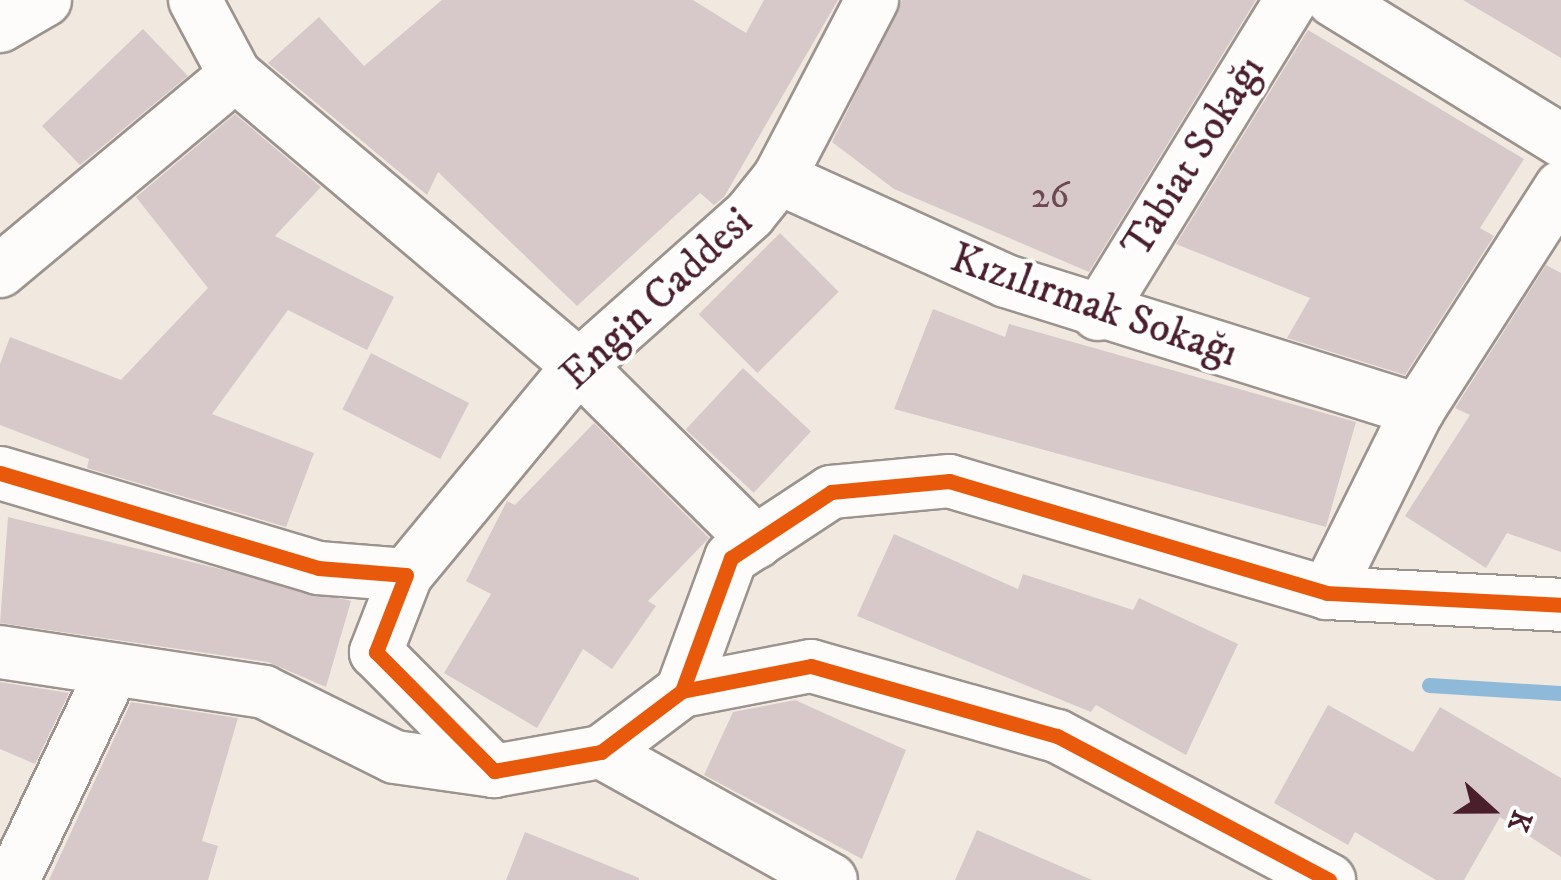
<!DOCTYPE html>
<html>
<head>
<meta charset="utf-8">
<style>
	body { margin:0 }
	#map { position:relative; width:1561px; height:880px; overflow:hidden; background:#f1e9df; font-family:"IM FELL DW Pica",serif }
	div>[style] { position:absolute }
	.stream>* { height:15px; margin:-7.5px; padding:0 7.5px; transform-origin:7.5px; border-radius:7.5px; background:#8eb9d9 }
	.building>* { inset:0; background:#d7c9ca; transform-origin:0 0 }
	.roads { filter:drop-shadow(2px 0 #9c928e) drop-shadow(-2px 0 #9c928e) drop-shadow(0 2px #9c928e) drop-shadow(0 -2px #9c928e) }
	.street>* { height:52px; margin:-26px; padding:0 26px; transform-origin:26px; border-radius:26px; background:#fdfcfa }
	.cycleway>* { height:15px; margin:-7.5px; padding:0 7.5px; transform-origin:7.5px; border-radius:7.5px; background:#e8590c }
	span { translate:-50% -50%; white-space:nowrap; text-align:center; line-height:1.15; -webkit-text-stroke:8px #fff; paint-order:stroke }
	.number-label { font-size:38px; color:#6d4a53 }
	.number-label span { -webkit-text-stroke-width:0 }
	.street-label { font-size:42px; color:#4a1f2b }
	.north { position:absolute; left:1441px; top:760px; width:100px; height:100px; -webkit-text-stroke:8px #fff; paint-order:stroke; rotate:111deg; font-size:28px; font-weight:700; line-height:40px; text-align:center; color:#4a1f2b }
	.north::after { content:''; display:block; margin:auto; width:35px; height:45px; background:#4a1f2b; clip-path:polygon(50% 0,100% 100%,50% 72%,0 100%) }
</style>
</head>
<body>
<div id="map">
	<div class="stream">
		<div style="left:1429px;top:685px;width:132px;rotate:3.5deg"></div>
	</div>
	<div class="building">
		<div style="clip-path:polygon(442px 0,693px 0,746px 33px,764px 0,838px 0,724px 197px,714px 205px,700px 193px,577px 306px,438px 172px,427px 195px,268px 63px,319px 17px,364px 66px)"></div>
		<div style="clip-path:polygon(902px 0,1256px 0,1089px 272px,894px 189px,832px 142px)"></div>
		<div style="clip-path:polygon(1463px 0,1561px 0,1561px 58px)"></div>
		<div style="clip-path:polygon(143px 29px,188px 76px,80px 165px,42px 126px)"></div>
		<div style="clip-path:polygon(1308px 30px,1524px 159px,1480px 228px,1494px 236px,1405px 375px,1287px 338px,1310px 298px,1176px 244px)"></div>
		<div style="clip-path:polygon(235px 114px,321px 187px,275px 236px,394px 297px,367px 350px,288px 310px,212px 414px,314px 453px,286px 527px,87px 468px,89px 459px,0 425px,0 364px,10px 337px,121px 380px,208px 288px,136px 197px)"></div>
		<div style="left:780px;top:233px;width:83px;height:115px;rotate:45deg"></div>
		<div style="clip-path:polygon(1546px 265px,1561px 273px,1561px 552px,1507px 533px,1486px 568px,1405px 516px,1470px 415px,1455px 408px)"></div>
		<div style="clip-path:polygon(933px 309px,1005px 337px,1009px 324px,1356px 422px,1326px 527px,894px 409px)"></div>
		<div style="left:371px;top:353px;width:110px;height:63px;rotate:27deg"></div>
		<div style="left:743px;top:368px;width:93px;height:84px;rotate:43deg"></div>
		<div style="clip-path:polygon(594px 423px,709px 538px,648px 601px,656px 606px,612px 669px,583px 649px,537px 728px,444px 673px,491px 594px,466px 581px,507px 501px,515px 505px)"></div>
		<div style="clip-path:polygon(8px 517px,351px 601px,326px 687px,268px 662px,0 623px)"></div>
		<div style="clip-path:polygon(894px 534px,1018px 589px,1023px 574px,1133px 610px,1139px 598px,1238px 644px,1186px 755px,1096px 705px,1091px 712px,857px 616px)"></div>
		<div style="clip-path:polygon(0 682px,69px 693px,35px 764px,0 749px)"></div>
		<div style="clip-path:polygon(795px 700px,906px 750px,862px 859px,704px 775px,733px 712px)"></div>
		<div style="clip-path:polygon(131px 702px,238px 718px,202px 841px,218px 846px,208px 880px,49px 880px)"></div>
		<div style="clip-path:polygon(1328px 705px,1413px 752px,1440px 707px,1561px 778px,1561px 857px,1500px 817px,1464px 880px,1436px 880px,1355px 832px,1348px 845px,1274px 803px)"></div>
		<div style="clip-path:polygon(977px 830px,1092px 880px,955px 880px)"></div>
		<div style="clip-path:polygon(525px 832px,639px 878px,639px 880px,506px 880px)"></div>
	</div>
	<div class="roads">
		<div class="street">
			<div style="left:195px;top:0;width:85px;rotate:61.9deg"></div>
			<div style="left:235px;top:75px;width:451px;rotate:40.2deg"></div>
			<div style="left:579px;top:366px;width:250px;rotate:44.8deg"></div>
			<div style="left:1333px;top:0;width:268px;rotate:31.6deg"></div>
			<div style="left:0;top:26px;width:52px;rotate:-30deg"></div>
			<div style="left:779px;top:178px;width:249px;rotate:24.4deg"></div>
			<div style="left:1006px;top:281px;width:432px;rotate:17.4deg"></div>
			<div style="left:0;top:271px;width:306px;rotate:-39.8deg"></div>
			<div style="left:1098px;top:314px;width:369px;rotate:-58.4deg"></div>
			<div style="left:0;top:473px;width:332px;rotate:16.6deg"></div>
			<div style="left:318px;top:568px;width:88px;rotate:4.5deg"></div>
			<div style="left:406px;top:575px;width:83px;rotate:111.3deg"></div>
			<div style="left:376px;top:652px;width:168px;rotate:45.2deg"></div>
			<div style="left:494px;top:771px;width:109px;rotate:-10.1deg"></div>
			<div style="left:601px;top:752px;width:101px;rotate:-37deg"></div>
			<div style="left:682px;top:691px;width:131px;rotate:-11deg"></div>
			<div style="left:811px;top:666px;width:256px;rotate:15.9deg"></div>
			<div style="left:1057px;top:736px;width:308px;rotate:27.9deg"></div>
			<div style="left:406px;top:575px;width:271px;rotate:-50.4deg"></div>
			<div style="left:579px;top:366px;width:229px;rotate:-41.6deg"></div>
			<div style="left:750px;top:214px;width:46px;rotate:-51.1deg"></div>
			<div style="left:779px;top:178px;width:201px;rotate:-62.4deg"></div>
			<div style="left:1327px;top:593px;width:204px;rotate:-63.6deg"></div>
			<div style="left:1418px;top:410px;width:265px;rotate:-57.3deg"></div>
			<div style="left:0;top:652px;width:267px;rotate:8.6deg"></div>
			<div style="left:264px;top:692px;width:146px;rotate:26.4deg"></div>
			<div style="left:395px;top:757px;width:100px;rotate:8deg"></div>
			<div style="left:682px;top:691px;width:142px;rotate:-69.8deg"></div>
			<div style="left:731px;top:558px;width:120px;rotate:-33.4deg"></div>
			<div style="left:831px;top:492px;width:119px;rotate:-5.3deg"></div>
			<div style="left:949px;top:481px;width:394px;rotate:16.5deg"></div>
			<div style="left:1327px;top:593px;width:234px;rotate:2.9deg"></div>
			<div style="left:601px;top:752px;width:263px;rotate:29.1deg"></div>
			<div style="left:13px;top:880px;width:226px;rotate:-64.6deg"></div>
		</div>
	</div>
	<div class="cycleway">
		<div style="left:0;top:473px;width:332px;rotate:16.6deg"></div>
		<div style="left:318px;top:568px;width:88px;rotate:4.5deg"></div>
		<div style="left:406px;top:575px;width:83px;rotate:111.3deg"></div>
		<div style="left:376px;top:652px;width:168px;rotate:45.2deg"></div>
		<div style="left:494px;top:771px;width:109px;rotate:-10.1deg"></div>
		<div style="left:601px;top:752px;width:101px;rotate:-37deg"></div>
		<div style="left:682px;top:691px;width:131px;rotate:-11deg"></div>
		<div style="left:811px;top:666px;width:256px;rotate:15.9deg"></div>
		<div style="left:1057px;top:736px;width:308px;rotate:27.9deg"></div>
		<div style="left:682px;top:691px;width:142px;rotate:-69.8deg"></div>
		<div style="left:731px;top:558px;width:120px;rotate:-33.4deg"></div>
		<div style="left:831px;top:492px;width:119px;rotate:-5.3deg"></div>
		<div style="left:949px;top:481px;width:394px;rotate:16.5deg"></div>
		<div style="left:1327px;top:593px;width:234px;rotate:2.9deg"></div>
	</div>
	<div class="number-label">
		<span style="left:1050px;top:197px">26</span>
	</div>
	<div class="street-label">
		<span style="left:1194px;top:157px;rotate:-58deg">Tabiat Sokağı</span>
		<span style="left:657px;top:299px;rotate:-43deg">Engin Caddesi</span>
		<span style="left:1094px;top:306px;rotate:19deg">Kızılırmak Sokağı</span>
	</div>
	<div class="north">K</div>
</div>
</body>
</html>
